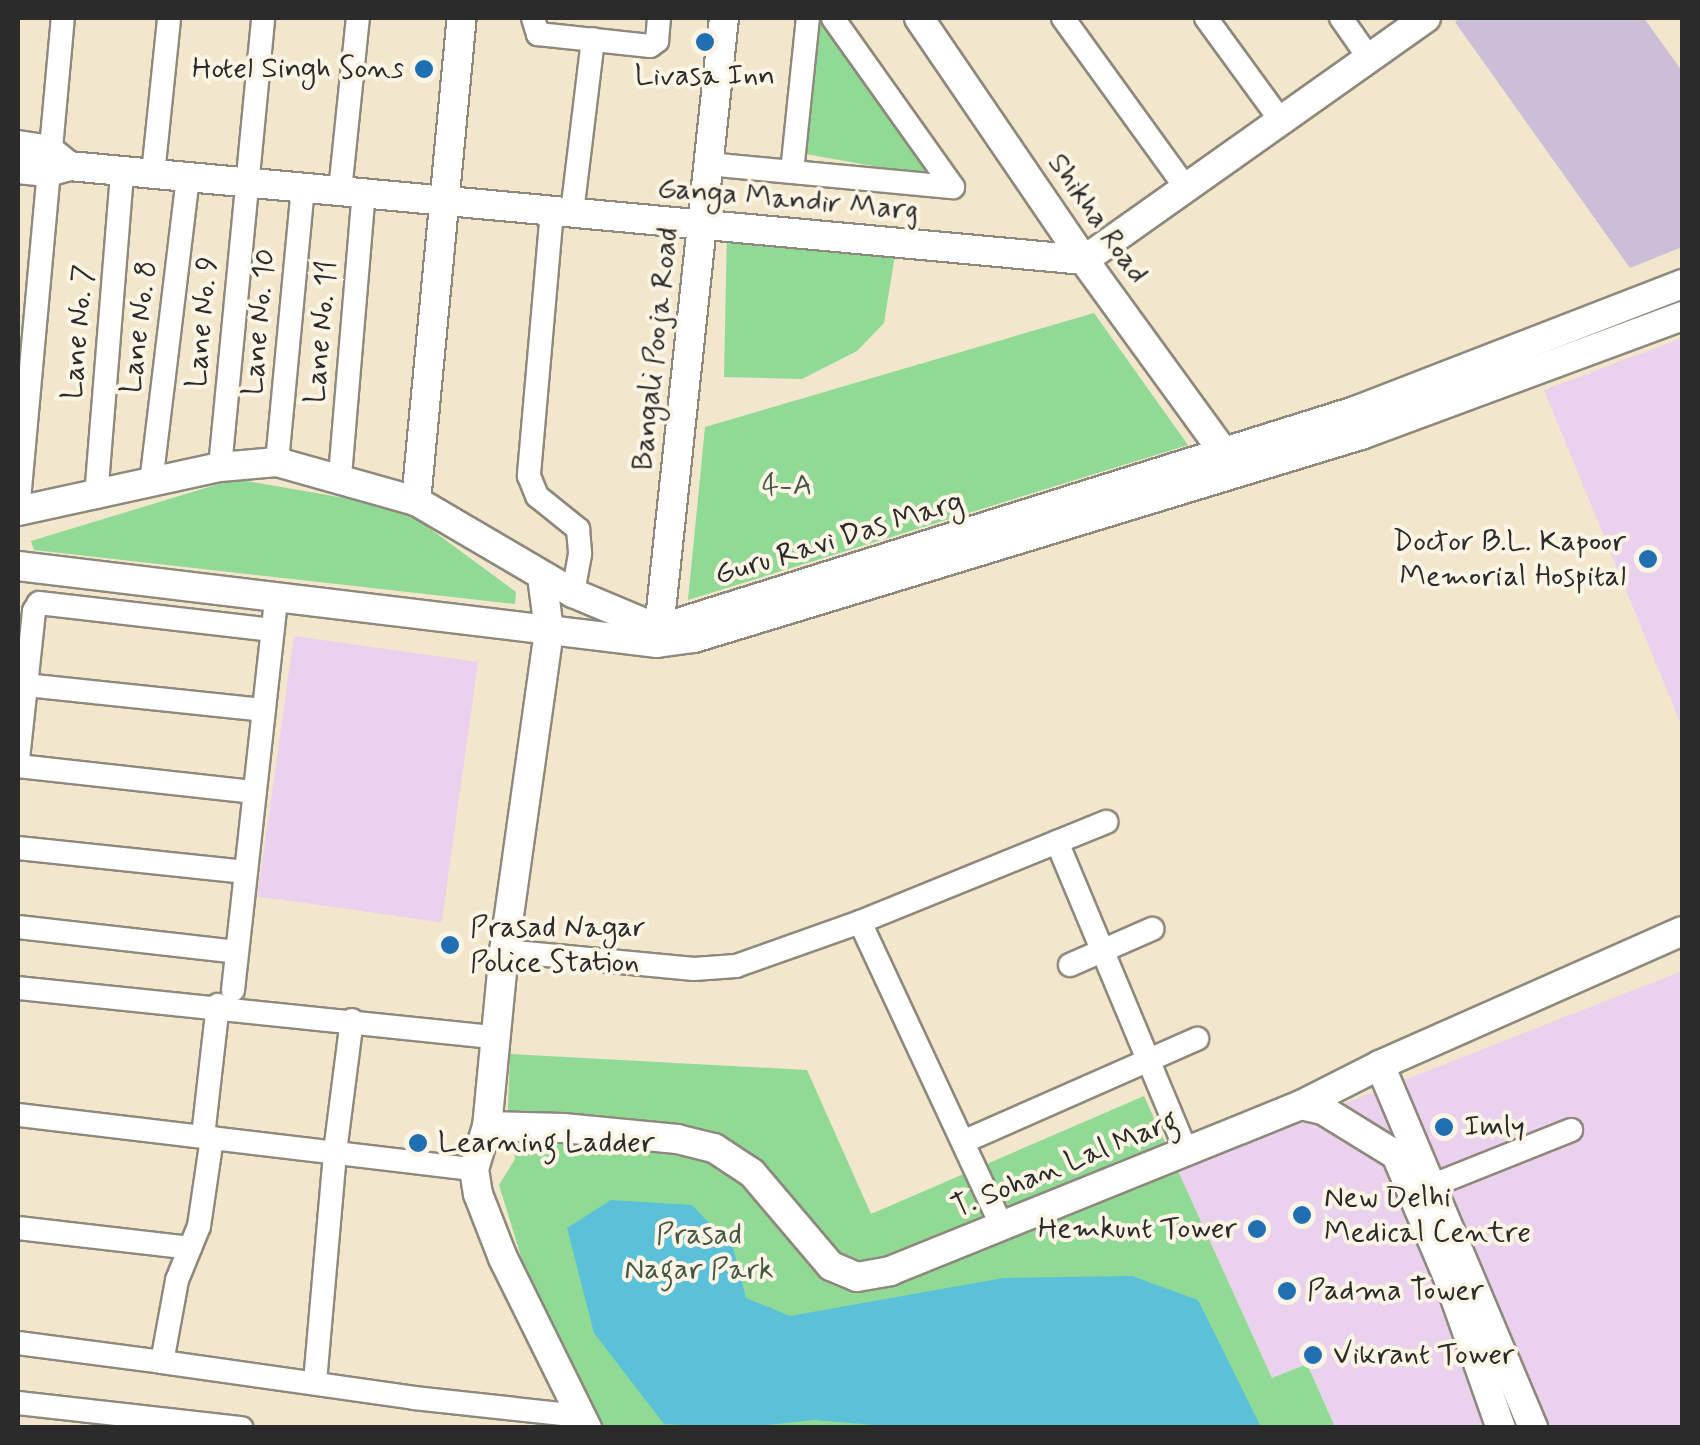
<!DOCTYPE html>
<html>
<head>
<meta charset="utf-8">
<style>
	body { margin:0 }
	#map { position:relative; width:1700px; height:1445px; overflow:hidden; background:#f2e7cc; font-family:Mynerve,sans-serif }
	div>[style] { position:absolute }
	.built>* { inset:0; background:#ead1ed; transform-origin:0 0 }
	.industrial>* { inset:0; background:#cabfd7 }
	.green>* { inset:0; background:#91da96 }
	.water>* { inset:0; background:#5bc1d8 }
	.roads { filter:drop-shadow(2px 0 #8e897c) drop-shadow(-2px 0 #8e897c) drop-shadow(0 2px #8e897c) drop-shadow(0 -2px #8e897c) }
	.minor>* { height:22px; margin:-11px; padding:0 11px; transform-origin:11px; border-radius:11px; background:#fff }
	.tertiary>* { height:28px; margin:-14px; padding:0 14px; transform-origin:14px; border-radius:14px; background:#fff }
	.dots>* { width:28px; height:28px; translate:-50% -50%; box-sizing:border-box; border:5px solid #fcf5e5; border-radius:50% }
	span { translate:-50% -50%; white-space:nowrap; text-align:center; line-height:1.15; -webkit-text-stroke:8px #fcf5e5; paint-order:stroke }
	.poi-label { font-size:30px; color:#2b2b2b }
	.right { translate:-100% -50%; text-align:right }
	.left { translate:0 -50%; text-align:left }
	.street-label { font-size:30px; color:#2b2b2b }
	.park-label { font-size:30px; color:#445746 }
	.frame { position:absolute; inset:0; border:20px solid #2b2b2b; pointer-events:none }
</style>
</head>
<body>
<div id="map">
	<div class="built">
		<div style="clip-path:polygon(1682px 338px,1682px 727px,1544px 390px)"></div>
		<div style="left:294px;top:636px;width:186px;height:263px;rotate:8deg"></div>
		<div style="clip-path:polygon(1682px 971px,1682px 1427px,1335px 1427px,1307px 1364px,1272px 1378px,1177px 1169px)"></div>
	</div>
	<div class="industrial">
		<div style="clip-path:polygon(1461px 18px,1644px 18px,1682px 71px,1682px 247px,1630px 268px,1455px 22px)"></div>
	</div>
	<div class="green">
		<div style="clip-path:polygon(818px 18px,825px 18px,940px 178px,800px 153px)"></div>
		<div style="clip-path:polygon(727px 230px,895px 255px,884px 323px,857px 351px,802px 379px,724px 377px)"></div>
		<div style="clip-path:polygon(1094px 313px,1188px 445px,688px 600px,705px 427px)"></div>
		<div style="clip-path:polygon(235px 479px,402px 508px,516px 592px,515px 604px,34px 550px,31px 541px)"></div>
		<div style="clip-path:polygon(510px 1054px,807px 1070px,871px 1214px,1144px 1096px,1272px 1378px,1307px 1364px,1335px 1427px,595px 1427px,547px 1341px,499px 1185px,515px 1159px,508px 1108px)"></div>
	</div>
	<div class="water">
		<div style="clip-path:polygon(611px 1200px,692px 1205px,733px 1248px,746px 1298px,790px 1316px,1003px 1278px,1132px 1276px,1198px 1300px,1261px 1427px,910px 1428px,814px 1420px,739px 1428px,664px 1424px,594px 1333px,567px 1228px)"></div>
	</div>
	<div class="roads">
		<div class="minor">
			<div style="left:533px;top:18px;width:17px;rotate:73deg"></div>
			<div style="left:538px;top:34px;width:113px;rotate:6.1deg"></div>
			<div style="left:650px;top:46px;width:9px;rotate:-36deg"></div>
			<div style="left:657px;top:41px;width:23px;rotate:-85deg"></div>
			<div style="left:1063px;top:18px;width:210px;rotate:54.1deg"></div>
			<div style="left:1206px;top:18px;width:127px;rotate:53.9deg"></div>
			<div style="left:1341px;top:18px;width:49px;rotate:55deg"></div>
			<div style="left:708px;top:164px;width:246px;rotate:5.4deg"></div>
			<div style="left:953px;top:187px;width:207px;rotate:-125.4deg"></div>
			<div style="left:792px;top:172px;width:155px;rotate:-84.1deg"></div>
			<div style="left:153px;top:174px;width:157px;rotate:-84.1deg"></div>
			<div style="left:340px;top:191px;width:174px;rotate:-84.1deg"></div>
			<div style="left:552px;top:211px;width:266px;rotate:95deg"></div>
			<div style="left:529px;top:476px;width:22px;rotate:68deg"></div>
			<div style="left:537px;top:496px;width:53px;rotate:38.8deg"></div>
			<div style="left:578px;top:529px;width:25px;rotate:85deg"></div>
			<div style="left:580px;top:554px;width:40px;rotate:100deg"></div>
			<div style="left:572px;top:213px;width:175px;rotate:-83.1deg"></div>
			<div style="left:277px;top:462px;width:275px;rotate:-84.6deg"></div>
			<div style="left:220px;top:467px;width:451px;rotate:-84.5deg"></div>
			<div style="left:340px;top:476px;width:284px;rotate:-85.2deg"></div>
			<div style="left:151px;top:483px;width:308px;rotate:-83.1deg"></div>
			<div style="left:96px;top:497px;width:327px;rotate:-85.4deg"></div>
			<div style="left:18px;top:511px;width:495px;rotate:-84.8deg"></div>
			<div style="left:26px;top:685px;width:239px;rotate:6deg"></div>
			<div style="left:18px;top:759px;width:149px;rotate:-83.8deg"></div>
			<div style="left:34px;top:611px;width:9px;rotate:-58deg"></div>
			<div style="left:39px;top:603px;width:235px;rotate:6.6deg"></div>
			<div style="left:18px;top:766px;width:238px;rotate:6.3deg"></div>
			<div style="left:1057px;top:842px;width:334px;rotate:67.3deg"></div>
			<div style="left:18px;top:848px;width:229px;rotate:6deg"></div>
			<div style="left:860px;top:922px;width:336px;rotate:65deg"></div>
			<div style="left:18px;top:927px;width:220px;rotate:6.5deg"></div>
			<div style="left:504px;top:951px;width:191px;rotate:5.4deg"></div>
			<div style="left:694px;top:969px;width:42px;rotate:-4.1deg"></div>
			<div style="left:736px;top:966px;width:132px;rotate:-19.5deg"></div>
			<div style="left:860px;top:922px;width:266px;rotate:-22.1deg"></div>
			<div style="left:1070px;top:965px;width:90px;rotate:-23.7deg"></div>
			<div style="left:18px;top:988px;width:480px;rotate:5.9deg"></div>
			<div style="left:233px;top:990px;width:394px;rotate:-83.7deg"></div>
			<div style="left:18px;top:1115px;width:459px;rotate:6.8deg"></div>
			<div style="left:203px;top:1136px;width:132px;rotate:-83.5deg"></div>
			<div style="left:963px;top:1142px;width:256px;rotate:-23.8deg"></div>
			<div style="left:1431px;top:1186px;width:151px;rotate:-21.8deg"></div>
			<div style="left:18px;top:1228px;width:173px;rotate:6.6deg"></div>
			<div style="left:18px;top:1343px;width:145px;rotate:7.5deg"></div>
			<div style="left:162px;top:1362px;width:83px;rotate:-79.6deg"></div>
			<div style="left:177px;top:1280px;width:58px;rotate:-67.8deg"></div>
			<div style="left:199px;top:1226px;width:89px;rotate:-81.6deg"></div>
			<div style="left:162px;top:1362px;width:255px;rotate:8.1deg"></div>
			<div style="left:414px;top:1398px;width:168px;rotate:6.2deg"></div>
			<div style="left:315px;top:1382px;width:231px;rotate:-85deg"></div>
			<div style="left:335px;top:1152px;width:133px;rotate:-82.7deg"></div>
			<div style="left:18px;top:1403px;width:225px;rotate:6.4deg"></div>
		</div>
		<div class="tertiary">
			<div style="left:919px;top:18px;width:293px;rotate:55.7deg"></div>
			<div style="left:1084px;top:260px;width:240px;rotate:54deg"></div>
			<div style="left:18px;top:145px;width:31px;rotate:9deg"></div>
			<div style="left:49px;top:150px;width:26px;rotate:39deg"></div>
			<div style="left:18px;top:169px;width:30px;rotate:6deg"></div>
			<div style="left:48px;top:172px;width:22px;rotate:-16deg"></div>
			<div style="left:69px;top:166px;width:1019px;rotate:5.29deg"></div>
			<div style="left:1084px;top:260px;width:419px;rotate:-35.3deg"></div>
			<div style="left:416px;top:501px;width:485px;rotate:-84.6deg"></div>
			<div style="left:18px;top:511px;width:207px;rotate:-12.3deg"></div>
			<div style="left:220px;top:467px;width:57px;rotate:-5deg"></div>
			<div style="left:277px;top:462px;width:144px;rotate:15.7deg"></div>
			<div style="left:416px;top:501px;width:182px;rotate:30.4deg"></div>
			<div style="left:573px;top:593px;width:93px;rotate:22.7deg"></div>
			<div style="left:659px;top:629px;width:729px;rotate:-17.39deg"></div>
			<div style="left:1355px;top:411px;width:351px;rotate:-21.2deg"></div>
			<div style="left:18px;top:566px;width:644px;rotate:6.87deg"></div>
			<div style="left:657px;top:643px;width:37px;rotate:-8deg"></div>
			<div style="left:694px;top:638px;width:697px;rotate:-16.93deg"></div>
			<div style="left:1361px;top:435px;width:342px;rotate:-20.3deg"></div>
			<div style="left:542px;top:576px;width:55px;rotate:82.7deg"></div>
			<div style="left:549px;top:631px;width:323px;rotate:98deg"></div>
			<div style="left:504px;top:951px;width:176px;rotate:95.5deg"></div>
			<div style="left:487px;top:1126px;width:45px;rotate:106.8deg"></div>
			<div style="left:474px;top:1169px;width:25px;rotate:81deg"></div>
			<div style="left:478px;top:1194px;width:69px;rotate:68.7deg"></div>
			<div style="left:503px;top:1258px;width:190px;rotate:63.7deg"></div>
			<div style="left:659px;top:629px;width:614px;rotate:-83.93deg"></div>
			<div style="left:1380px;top:1065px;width:394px;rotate:67.1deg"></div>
			<div style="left:1301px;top:1105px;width:23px;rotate:13deg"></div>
			<div style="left:1323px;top:1110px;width:86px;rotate:31.7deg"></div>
			<div style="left:1396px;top:1155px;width:130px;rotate:67deg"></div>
			<div style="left:1447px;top:1275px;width:162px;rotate:70.6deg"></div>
			<div style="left:487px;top:1126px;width:76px;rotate:1.5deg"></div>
			<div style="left:563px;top:1128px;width:115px;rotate:5.5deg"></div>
			<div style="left:677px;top:1139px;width:38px;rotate:14deg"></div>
			<div style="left:714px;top:1148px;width:45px;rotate:33.3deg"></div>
			<div style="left:752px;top:1173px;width:122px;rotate:49.7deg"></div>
			<div style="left:831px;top:1266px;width:28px;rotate:23deg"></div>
			<div style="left:857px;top:1277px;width:34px;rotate:-10deg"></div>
			<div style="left:890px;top:1271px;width:443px;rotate:-22deg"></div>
			<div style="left:1301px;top:1105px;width:89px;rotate:-26.9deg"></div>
			<div style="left:1380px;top:1065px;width:330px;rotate:-23.9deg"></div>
		</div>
	</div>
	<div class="dots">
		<div style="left:705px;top:42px;background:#1f6fb2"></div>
		<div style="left:424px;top:69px;background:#1f6fb2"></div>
		<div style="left:1648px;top:559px;background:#1f6fb2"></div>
		<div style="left:450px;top:945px;background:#1f6fb2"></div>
		<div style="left:1444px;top:1127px;background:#1f6fb2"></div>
		<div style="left:418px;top:1143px;background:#1f6fb2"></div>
		<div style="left:1302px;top:1215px;background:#1f6fb2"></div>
		<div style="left:1257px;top:1229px;background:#1f6fb2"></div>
		<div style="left:1287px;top:1291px;background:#1f6fb2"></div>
		<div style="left:1313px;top:1355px;background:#1f6fb2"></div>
	</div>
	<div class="poi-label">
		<span class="right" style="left:404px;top:69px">Hotel Singh Sons</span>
		<span style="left:705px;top:76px">Livasa Inn</span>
		<span class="right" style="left:1626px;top:559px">Doctor B.L. Kapoor<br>Memorial Hospital</span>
		<span class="left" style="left:470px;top:945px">Prasad Nagar<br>Police Station</span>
		<span class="left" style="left:1464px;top:1127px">Imly</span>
		<span class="left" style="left:438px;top:1143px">Learning Ladder</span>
		<span class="left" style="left:1324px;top:1215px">New Delhi<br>Medical Centre</span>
		<span class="right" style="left:1237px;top:1229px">Hemkunt Tower</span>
		<span class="left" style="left:1307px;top:1291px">Padma Tower</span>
		<span class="left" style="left:1333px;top:1355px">Vikrant Tower</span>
	</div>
	<div class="street-label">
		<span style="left:788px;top:200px;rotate:5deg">Ganga Mandir Marg</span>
		<span style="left:1097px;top:219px;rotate:55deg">Shikha Road</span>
		<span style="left:203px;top:322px;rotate:-85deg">Lane No. 9</span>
		<span style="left:260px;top:322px;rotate:-85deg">Lane No. 10</span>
		<span style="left:140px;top:327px;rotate:-83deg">Lane No. 8</span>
		<span style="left:79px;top:332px;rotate:-85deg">Lane No. 7</span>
		<span style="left:322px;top:332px;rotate:-85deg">Lane No. 11</span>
		<span style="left:656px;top:349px;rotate:-84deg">Bangali Pooja Road</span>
		<span style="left:839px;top:539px;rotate:-17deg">Guru Ravi Das Marg</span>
		<span style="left:1065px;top:1165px;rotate:-22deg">T. Sohan Lal Marg</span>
	</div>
	<div class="park-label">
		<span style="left:787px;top:486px">4-A</span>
		<span style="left:699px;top:1252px">Prasad<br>Nagar Park</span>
	</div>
	<div class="frame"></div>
</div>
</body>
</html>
